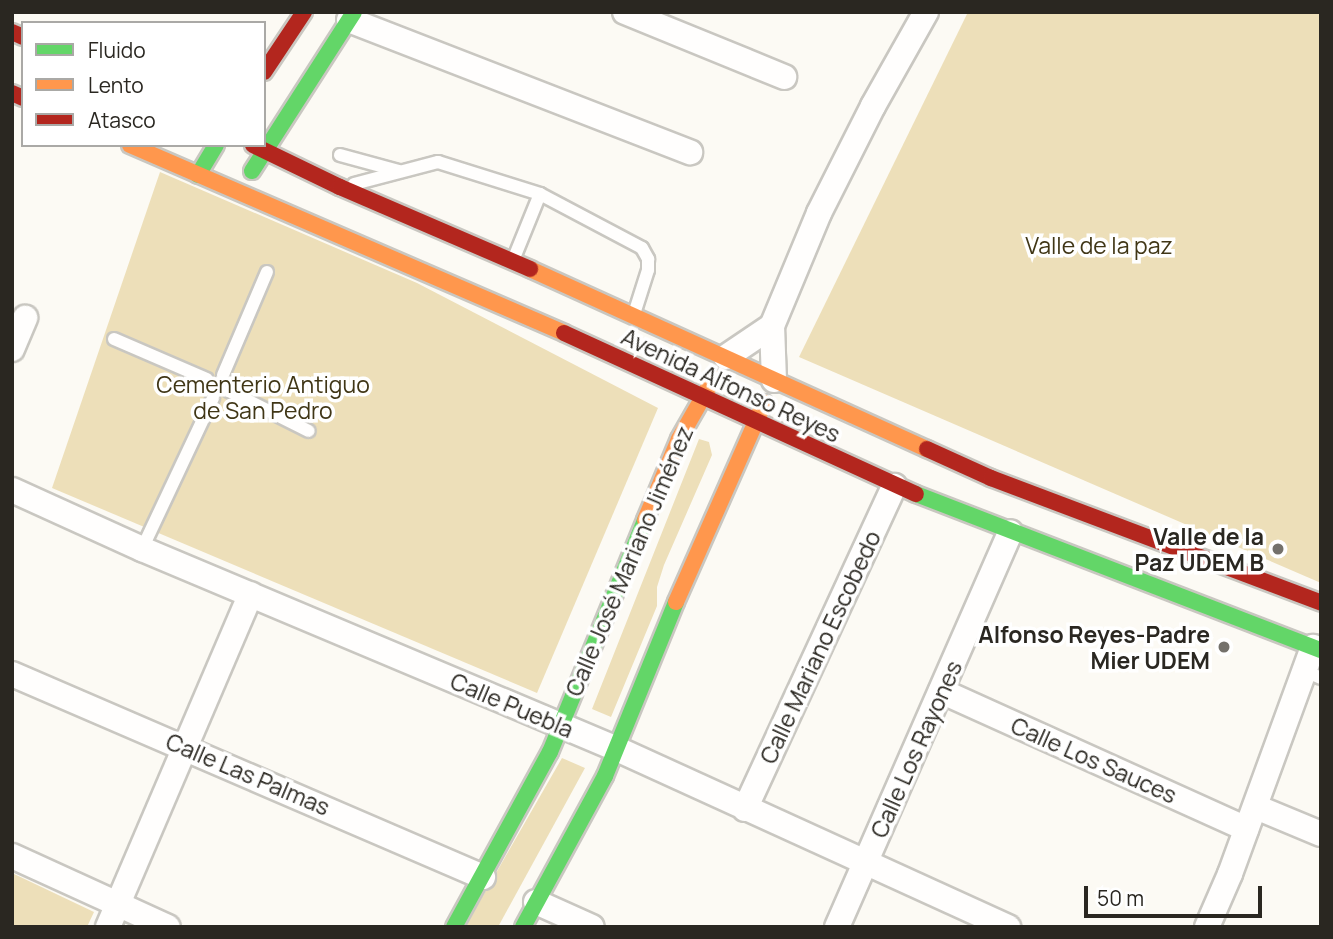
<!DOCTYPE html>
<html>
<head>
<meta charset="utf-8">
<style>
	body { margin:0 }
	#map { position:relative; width:1333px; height:939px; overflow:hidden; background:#fcfaf4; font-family:Manrope,sans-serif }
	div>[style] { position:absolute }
	.green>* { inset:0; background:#eddfb9 }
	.roads { filter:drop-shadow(2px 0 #c9c7c1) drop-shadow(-2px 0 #c9c7c1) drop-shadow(0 2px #c9c7c1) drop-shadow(0 -2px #c9c7c1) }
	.lane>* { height:12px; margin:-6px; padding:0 6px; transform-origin:6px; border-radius:6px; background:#fffefd }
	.street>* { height:24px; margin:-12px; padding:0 12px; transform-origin:12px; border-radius:12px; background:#fffefd }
	.fast>* { height:16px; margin:-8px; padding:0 8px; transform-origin:8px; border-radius:8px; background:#63d668 }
	.slow>* { height:16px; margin:-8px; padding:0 8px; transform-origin:8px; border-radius:8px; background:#ff974d }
	.jam>* { height:16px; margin:-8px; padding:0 8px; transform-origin:8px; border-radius:8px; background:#b3261e }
	.dots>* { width:19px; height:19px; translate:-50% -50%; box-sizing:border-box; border:4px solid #fff; border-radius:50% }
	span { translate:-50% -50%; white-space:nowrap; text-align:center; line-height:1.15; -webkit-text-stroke:7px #fff; paint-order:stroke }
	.park-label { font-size:23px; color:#403616 }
	.street-label { font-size:23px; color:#2a2721 }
	.poi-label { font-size:23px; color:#2a2721; font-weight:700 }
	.right { translate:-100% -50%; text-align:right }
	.frame { position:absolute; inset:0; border:14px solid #2a2721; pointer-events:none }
	.legend { position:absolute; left:21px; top:21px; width:245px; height:126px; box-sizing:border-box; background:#fff; border:2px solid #aaa9a6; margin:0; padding:9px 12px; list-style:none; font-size:21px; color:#2a2721 }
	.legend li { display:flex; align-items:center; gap:14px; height:35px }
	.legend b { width:35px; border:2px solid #aaa9a6 }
	.scale { position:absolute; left:1084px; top:886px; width:178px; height:32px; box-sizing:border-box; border:4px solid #2a2721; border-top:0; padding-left:9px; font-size:21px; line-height:24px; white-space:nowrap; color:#2a2721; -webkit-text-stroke:5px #fff; paint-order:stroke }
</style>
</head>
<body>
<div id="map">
	<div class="green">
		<div style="clip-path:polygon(968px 12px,1321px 12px,1321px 583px,799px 357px)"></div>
		<div style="clip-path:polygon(160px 172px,417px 283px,658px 408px,537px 693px,52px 488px)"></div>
		<div style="clip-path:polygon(699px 439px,709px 442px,712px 455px,664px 565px,657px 587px,657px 606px,611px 717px,592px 709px)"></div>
		<div style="clip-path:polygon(562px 758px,585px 768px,498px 927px,465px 927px)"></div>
		<div style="clip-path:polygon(12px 873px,94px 912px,87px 927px,12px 927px)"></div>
	</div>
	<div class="roads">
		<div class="lane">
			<div style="left:340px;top:155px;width:61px;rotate:15.2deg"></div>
			<div style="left:354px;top:184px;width:87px;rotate:-14.7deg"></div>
			<div style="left:438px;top:162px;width:107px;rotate:17.4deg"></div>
			<div style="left:540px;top:194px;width:115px;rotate:27.9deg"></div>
			<div style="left:642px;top:248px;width:13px;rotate:61deg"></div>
			<div style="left:648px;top:259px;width:11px;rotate:90deg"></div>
			<div style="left:648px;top:270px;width:43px;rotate:107.6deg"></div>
			<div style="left:514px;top:258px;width:69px;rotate:-67.9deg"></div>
			<div style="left:114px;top:339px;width:101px;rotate:23.3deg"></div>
			<div style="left:223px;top:375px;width:112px;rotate:-66.9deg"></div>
			<div style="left:229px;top:391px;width:89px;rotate:26.6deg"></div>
			<div style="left:142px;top:549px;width:167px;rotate:-64.8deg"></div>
			<div style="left:1305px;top:671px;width:17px;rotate:24deg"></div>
		</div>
		<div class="street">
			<div style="left:625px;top:12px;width:172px;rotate:22.2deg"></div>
			<div style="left:349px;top:20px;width:366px;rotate:21.2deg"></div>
			<div style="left:12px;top:349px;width:34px;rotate:-67deg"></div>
			<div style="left:726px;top:357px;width:55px;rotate:-34deg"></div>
			<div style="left:774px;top:380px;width:54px;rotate:-92.1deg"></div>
			<div style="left:772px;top:326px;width:122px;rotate:-67.4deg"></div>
			<div style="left:819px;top:213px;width:120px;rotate:-63.2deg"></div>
			<div style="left:873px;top:106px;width:108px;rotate:-60.6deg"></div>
			<div style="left:12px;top:490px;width:143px;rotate:24.4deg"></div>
			<div style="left:142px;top:549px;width:515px;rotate:22.83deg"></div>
			<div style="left:617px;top:749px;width:430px;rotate:24.5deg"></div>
			<div style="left:12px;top:674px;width:513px;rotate:23.32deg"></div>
			<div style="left:941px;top:691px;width:335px;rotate:24.3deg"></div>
			<div style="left:1256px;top:807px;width:70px;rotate:22.6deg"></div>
			<div style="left:745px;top:809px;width:356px;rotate:-65.2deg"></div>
			<div style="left:12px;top:856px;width:171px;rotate:24.5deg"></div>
			<div style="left:536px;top:902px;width:61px;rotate:24.1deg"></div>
			<div style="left:108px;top:927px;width:362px;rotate:-66.8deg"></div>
			<div style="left:837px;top:927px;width:431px;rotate:-66.3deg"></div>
			<div style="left:1207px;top:927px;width:58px;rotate:-66.5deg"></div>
			<div style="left:1230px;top:874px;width:242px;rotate:-69.9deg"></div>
		</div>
		<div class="fast">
			<div style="left:252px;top:171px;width:189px;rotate:-57.3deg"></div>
			<div style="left:198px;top:175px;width:35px;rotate:-59deg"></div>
			<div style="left:916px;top:494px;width:434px;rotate:21.1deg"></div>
			<div style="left:454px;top:927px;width:200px;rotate:-61.3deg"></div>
			<div style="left:550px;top:752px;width:251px;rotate:-67.7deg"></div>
			<div style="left:523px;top:927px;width:172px;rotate:-61.5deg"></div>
			<div style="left:605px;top:776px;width:188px;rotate:-67.8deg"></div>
		</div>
		<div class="slow">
			<div style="left:130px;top:145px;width:473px;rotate:23.4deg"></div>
			<div style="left:530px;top:269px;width:436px;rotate:24.4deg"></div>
			<div style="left:645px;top:520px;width:88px;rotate:-67.2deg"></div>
			<div style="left:679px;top:439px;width:70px;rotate:-60.2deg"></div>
			<div style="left:676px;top:602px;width:218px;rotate:-66.1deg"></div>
		</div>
		<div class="jam">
			<div style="left:12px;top:32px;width:12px;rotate:24deg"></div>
			<div style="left:264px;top:72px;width:72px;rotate:-56.3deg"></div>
			<div style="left:12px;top:93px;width:12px;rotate:24deg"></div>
			<div style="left:253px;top:145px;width:97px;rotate:25.8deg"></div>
			<div style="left:340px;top:187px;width:207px;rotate:23.3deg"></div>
			<div style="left:564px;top:333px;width:387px;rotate:24.6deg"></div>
			<div style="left:927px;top:449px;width:70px;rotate:24.4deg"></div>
			<div style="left:991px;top:478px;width:353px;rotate:20.7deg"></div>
		</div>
	</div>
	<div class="dots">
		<div style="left:1278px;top:549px;background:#74716b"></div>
		<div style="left:1224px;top:647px;background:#74716b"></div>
	</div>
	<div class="park-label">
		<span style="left:1099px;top:245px">Valle de la paz</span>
		<span style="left:263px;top:397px">Cementerio Antiguo<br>de San Pedro</span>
	</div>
	<div class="street-label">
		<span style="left:731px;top:385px;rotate:25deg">Avenida Alfonso Reyes</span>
		<span style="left:629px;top:561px;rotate:-67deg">Calle José Mariano Jiménez</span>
		<span style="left:820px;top:647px;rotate:-65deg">Calle Mariano Escobedo</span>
		<span style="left:512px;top:705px;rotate:23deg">Calle Puebla</span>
		<span style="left:916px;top:749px;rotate:-66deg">Calle Los Rayones</span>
		<span style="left:1094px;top:760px;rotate:24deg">Calle Los Sauces</span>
		<span style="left:248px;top:774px;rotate:23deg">Calle Las Palmas</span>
	</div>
	<div class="poi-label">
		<span class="right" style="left:1264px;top:549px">Valle de la<br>Paz UDEM B</span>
		<span class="right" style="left:1210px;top:647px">Alfonso Reyes-Padre<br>Mier UDEM</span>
	</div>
	<div class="frame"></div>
	<ul class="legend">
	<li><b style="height:9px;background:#63d668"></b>Fluido</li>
	<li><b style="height:9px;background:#ff974d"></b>Lento</li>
	<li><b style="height:9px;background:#b3261e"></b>Atasco</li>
	</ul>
	<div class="scale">50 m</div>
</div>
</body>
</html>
